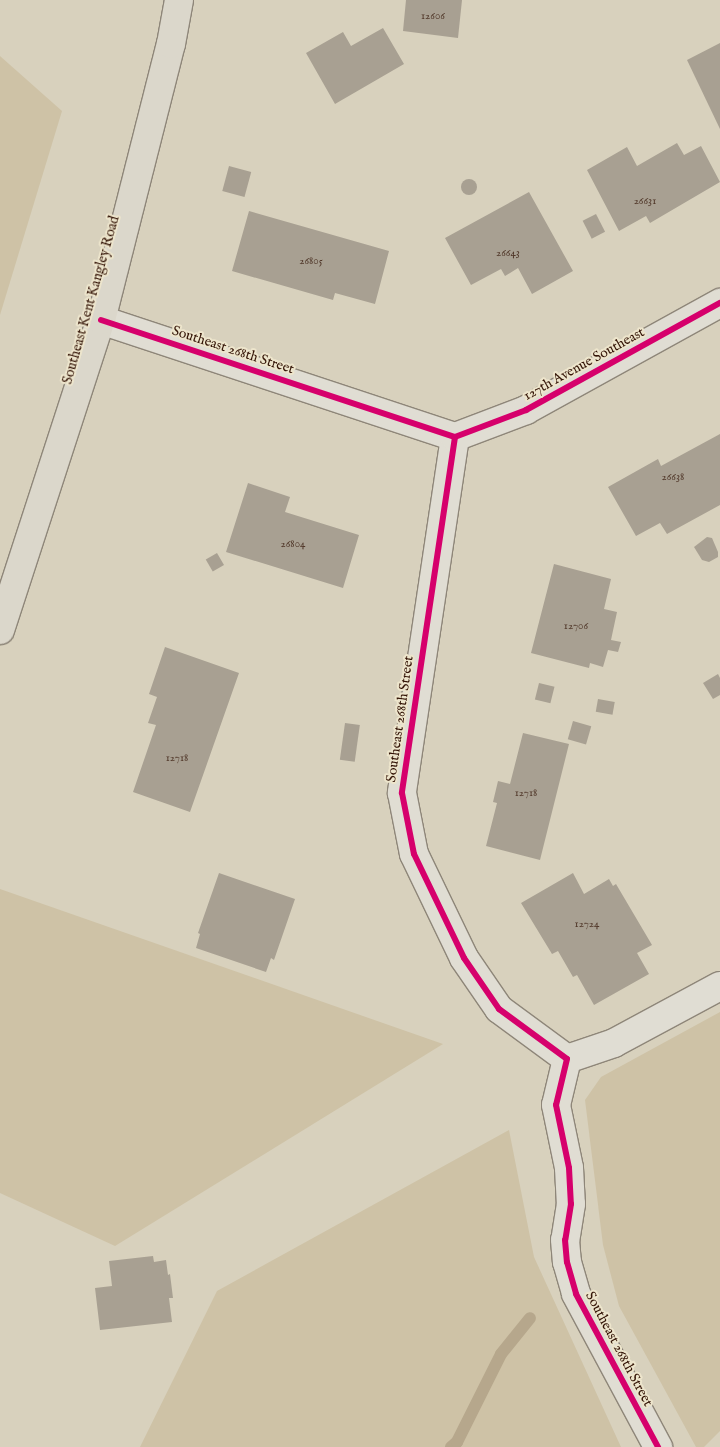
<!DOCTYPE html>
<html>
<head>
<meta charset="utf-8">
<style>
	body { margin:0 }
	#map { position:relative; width:720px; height:1447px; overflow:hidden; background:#d8d1bd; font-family:"IM FELL English",serif }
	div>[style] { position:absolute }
	.green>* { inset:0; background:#cec2a6 }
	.stream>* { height:12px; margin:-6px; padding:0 6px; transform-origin:6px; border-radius:6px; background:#b6a78c }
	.building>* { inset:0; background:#a8a092; transform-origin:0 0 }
	.round { border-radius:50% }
	.roads { filter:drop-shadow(1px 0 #8e8679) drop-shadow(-1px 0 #8e8679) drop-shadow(0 1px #8e8679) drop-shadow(0 -1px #8e8679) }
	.street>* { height:28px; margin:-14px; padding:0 14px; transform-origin:14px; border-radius:14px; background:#e0ddd3 }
	.primary>* { height:28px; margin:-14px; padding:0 14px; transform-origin:14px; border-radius:14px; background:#dbd7cb }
	.cycleway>* { height:6px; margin:-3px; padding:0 3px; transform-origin:3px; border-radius:3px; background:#d6006c }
	span { translate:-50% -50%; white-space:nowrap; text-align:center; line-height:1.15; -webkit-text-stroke:4px #ede5cc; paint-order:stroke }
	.number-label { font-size:11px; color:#51382a }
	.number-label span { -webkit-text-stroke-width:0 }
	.street-label { font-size:14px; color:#341507 }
</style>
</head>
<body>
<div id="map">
	<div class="green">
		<div style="clip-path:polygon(0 56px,62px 111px,0 315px)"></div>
		<div style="clip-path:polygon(0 889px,443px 1044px,115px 1246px,0 1193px)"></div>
		<div style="clip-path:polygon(720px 1012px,720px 1431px,704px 1447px,696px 1447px,619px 1306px,603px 1245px,585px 1100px,601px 1077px)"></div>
		<div style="clip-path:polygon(509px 1130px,534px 1257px,621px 1447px,140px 1447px,217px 1291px)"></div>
	</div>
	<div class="stream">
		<div style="left:451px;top:1447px;width:8px;rotate:-40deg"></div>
		<div style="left:457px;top:1442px;width:98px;rotate:-63.4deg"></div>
		<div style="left:501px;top:1354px;width:46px;rotate:-51.1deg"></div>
	</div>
	<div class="building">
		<div style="clip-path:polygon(406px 0,462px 0,458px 38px,403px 31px)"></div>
		<div style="clip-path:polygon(383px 28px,404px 64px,335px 104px,306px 53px,343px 32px,351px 46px)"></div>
		<div style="clip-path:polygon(720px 43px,720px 129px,687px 60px)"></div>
		<div style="clip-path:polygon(677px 143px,684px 155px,701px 146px,720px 182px,650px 223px,646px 216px,619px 231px,587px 170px,627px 147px,637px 166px)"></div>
		<div style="left:229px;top:166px;width:23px;height:26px;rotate:15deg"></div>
		<div class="round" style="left:461px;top:179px;width:16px;height:16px"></div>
		<div style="clip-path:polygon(529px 192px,573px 271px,532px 294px,518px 268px,505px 276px,501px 269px,471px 285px,445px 238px)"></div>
		<div style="clip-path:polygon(249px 211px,389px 251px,375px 304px,335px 293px,333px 300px,232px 271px)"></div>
		<div style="left:596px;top:214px;width:20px;height:15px;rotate:63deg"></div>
		<div style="clip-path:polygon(720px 434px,720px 505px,667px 534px,660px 523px,636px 536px,608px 487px,658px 459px,661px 466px)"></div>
		<div style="clip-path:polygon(248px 483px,290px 497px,285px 512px,359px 535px,343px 588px,226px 552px)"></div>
		<div style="clip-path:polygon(707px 537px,712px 538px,718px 552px,718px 557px,709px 562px,702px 560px,694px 547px)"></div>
		<div style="left:217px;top:553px;width:14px;height:13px;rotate:60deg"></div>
		<div style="clip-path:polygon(554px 564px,611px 579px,604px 609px,617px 612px,611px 640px,621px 642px,618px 652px,608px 650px,603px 667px,590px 663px,589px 668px,531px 653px)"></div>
		<div style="clip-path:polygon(165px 647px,239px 673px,190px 812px,133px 792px,156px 725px,148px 723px,157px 697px,149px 694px)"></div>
		<div style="clip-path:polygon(718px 674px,720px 678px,720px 695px,713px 699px,703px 683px)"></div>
		<div style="left:539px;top:683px;width:16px;height:17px;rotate:14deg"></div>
		<div style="left:598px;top:699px;width:17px;height:13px;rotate:10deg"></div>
		<div style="left:573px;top:721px;width:19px;height:19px;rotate:16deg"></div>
		<div style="left:345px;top:723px;width:15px;height:37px;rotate:8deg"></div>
		<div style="clip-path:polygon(523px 733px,569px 744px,540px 860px,486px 846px,497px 803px,493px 802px,498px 781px,510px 784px)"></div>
		<div style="clip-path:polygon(219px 873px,295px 899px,274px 960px,271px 958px,266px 972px,196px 948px,200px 934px,198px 933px)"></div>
		<div style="clip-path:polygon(573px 873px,584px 894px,609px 879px,613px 886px,616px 884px,652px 945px,637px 953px,649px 974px,594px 1005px,577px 975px,573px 977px,558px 951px,552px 954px,521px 903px)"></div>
		<div style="clip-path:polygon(153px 1256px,154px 1262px,166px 1260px,168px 1275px,170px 1274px,173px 1298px,169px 1298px,172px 1322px,100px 1330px,95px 1288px,112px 1286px,109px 1261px)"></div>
	</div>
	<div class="roads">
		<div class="street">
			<div style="left:101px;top:320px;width:373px;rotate:18.3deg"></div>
			<div style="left:455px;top:437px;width:360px;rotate:98.5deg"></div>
			<div style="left:402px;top:793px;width:62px;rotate:78.9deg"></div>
			<div style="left:414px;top:854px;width:115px;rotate:64.3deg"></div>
			<div style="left:464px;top:958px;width:62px;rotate:55.5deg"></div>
			<div style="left:499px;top:1009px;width:84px;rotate:36.3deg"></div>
			<div style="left:567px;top:1059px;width:47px;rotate:103.4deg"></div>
			<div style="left:556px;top:1105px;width:64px;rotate:78.3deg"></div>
			<div style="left:569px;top:1168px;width:36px;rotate:87deg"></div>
			<div style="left:571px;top:1204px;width:36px;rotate:99deg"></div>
			<div style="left:565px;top:1240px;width:22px;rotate:85deg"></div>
			<div style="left:567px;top:1262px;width:33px;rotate:74deg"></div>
			<div style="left:576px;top:1294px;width:174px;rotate:61.8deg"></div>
			<div style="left:455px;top:437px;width:76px;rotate:-20.8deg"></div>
			<div style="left:526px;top:410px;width:222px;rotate:-28.9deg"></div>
			<div style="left:567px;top:1059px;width:50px;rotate:-18.8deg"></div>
			<div style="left:614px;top:1043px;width:120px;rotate:-28.3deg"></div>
		</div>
		<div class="primary">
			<div style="left:0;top:630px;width:326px;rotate:-72deg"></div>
			<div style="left:101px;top:320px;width:285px;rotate:-75.8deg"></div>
			<div style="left:171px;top:44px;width:45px;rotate:-79.7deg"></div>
		</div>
	</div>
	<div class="cycleway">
		<div style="left:101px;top:320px;width:373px;rotate:18.3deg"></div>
		<div style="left:455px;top:437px;width:360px;rotate:98.5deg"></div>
		<div style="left:402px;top:793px;width:62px;rotate:78.9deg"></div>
		<div style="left:414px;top:854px;width:115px;rotate:64.3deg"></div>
		<div style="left:464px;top:958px;width:62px;rotate:55.5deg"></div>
		<div style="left:499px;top:1009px;width:84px;rotate:36.3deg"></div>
		<div style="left:567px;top:1059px;width:47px;rotate:103.4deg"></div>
		<div style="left:556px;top:1105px;width:64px;rotate:78.3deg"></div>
		<div style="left:569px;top:1168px;width:36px;rotate:87deg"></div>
		<div style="left:571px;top:1204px;width:36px;rotate:99deg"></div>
		<div style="left:565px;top:1240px;width:22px;rotate:85deg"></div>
		<div style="left:567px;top:1262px;width:33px;rotate:74deg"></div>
		<div style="left:576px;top:1294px;width:174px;rotate:61.8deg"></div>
		<div style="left:455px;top:437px;width:76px;rotate:-20.8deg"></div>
		<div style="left:526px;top:410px;width:222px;rotate:-28.9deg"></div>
	</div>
	<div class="number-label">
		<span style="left:433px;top:16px">12606</span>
		<span style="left:645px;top:201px">26631</span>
		<span style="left:508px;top:253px">26643</span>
		<span style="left:311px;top:261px">26805</span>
		<span style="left:673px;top:477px">26638</span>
		<span style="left:293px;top:544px">26804</span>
		<span style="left:576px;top:626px">12706</span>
		<span style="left:177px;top:758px">12718</span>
		<span style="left:526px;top:793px">12718</span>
		<span style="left:587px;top:924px">12724</span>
	</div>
	<div class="street-label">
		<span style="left:91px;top:300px;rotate:-74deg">Southeast Kent Kangley Road</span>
		<span style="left:233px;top:350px;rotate:18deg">Southeast 268th Street</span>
		<span style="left:584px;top:364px;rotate:-29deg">127th Avenue Southeast</span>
		<span style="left:400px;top:719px;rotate:-82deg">Southeast 268th Street</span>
		<span style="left:619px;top:1349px;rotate:62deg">Southeast 268th Street</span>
	</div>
</div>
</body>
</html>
